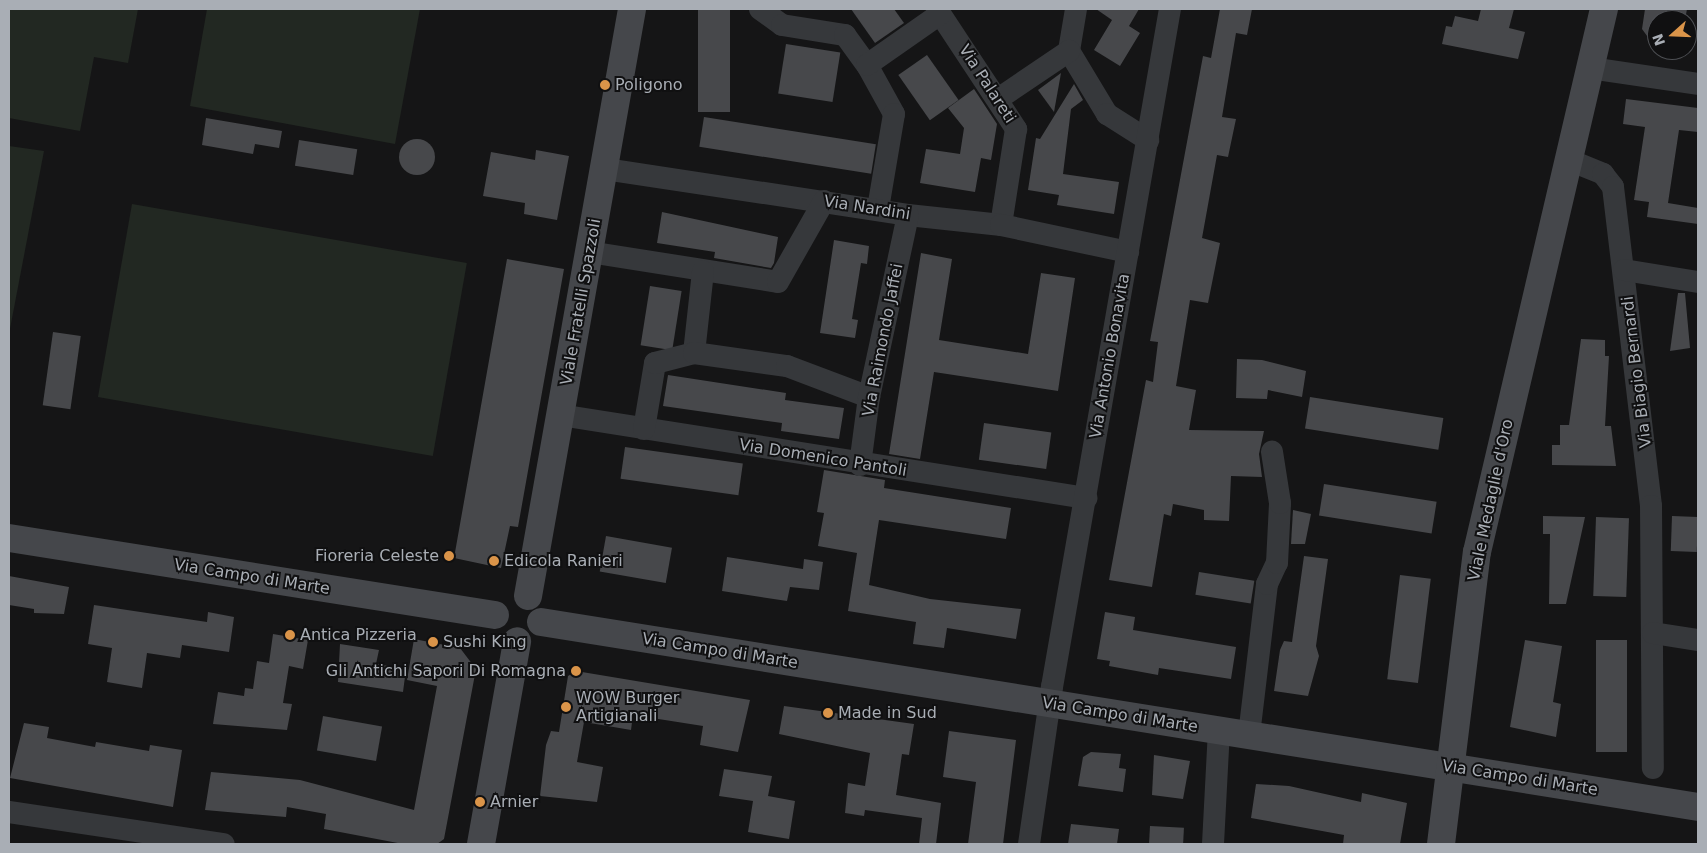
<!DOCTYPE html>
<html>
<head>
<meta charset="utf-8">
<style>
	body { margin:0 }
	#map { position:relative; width:1707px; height:853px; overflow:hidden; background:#151516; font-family:"DejaVu Sans",sans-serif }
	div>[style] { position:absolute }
	.green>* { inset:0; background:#222822; transform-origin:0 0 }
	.building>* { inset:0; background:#47484b; transform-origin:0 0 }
	.round { border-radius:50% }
	.street>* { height:22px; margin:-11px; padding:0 11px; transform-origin:11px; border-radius:11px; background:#36383b }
	.secondary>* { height:28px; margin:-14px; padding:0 14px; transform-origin:14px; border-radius:14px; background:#45474b }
	.dots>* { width:14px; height:14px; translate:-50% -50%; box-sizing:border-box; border:2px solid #101011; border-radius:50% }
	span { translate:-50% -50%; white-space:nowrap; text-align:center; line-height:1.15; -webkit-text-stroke:4px #101011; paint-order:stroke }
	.street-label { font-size:16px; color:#a9aeb5 }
	.poi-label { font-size:16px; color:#a9aeb5 }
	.left { translate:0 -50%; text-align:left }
	.right { translate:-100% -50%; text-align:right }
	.frame { position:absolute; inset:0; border:10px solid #a9aeb5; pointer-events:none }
	.north { position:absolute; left:1647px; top:10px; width:50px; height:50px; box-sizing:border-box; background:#101011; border:1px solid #4d4f53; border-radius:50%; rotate:250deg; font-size:14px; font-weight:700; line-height:20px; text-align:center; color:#a9aeb5 }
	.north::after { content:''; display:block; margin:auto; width:18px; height:22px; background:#da9449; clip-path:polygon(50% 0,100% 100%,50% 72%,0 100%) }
</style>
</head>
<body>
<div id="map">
	<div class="green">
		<div style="clip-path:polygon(9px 9px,138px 9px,128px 63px,94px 57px,80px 131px,9px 118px)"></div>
		<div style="clip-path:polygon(207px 9px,420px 9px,395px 144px,190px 106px)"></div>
		<div style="clip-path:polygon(9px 146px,44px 151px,9px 334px)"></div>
		<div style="left:132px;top:204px;width:340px;height:196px;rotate:10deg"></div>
	</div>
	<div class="building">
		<div style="left:698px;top:9px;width:32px;height:103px"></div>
		<div style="clip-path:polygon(851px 9px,894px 9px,904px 23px,875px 43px)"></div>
		<div style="clip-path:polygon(1096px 9px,1139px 9px,1129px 26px,1140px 33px,1120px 66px,1094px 50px,1112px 20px)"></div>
		<div style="clip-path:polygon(1220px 9px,1252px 9px,1247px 35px,1236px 33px,1222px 117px,1236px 119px,1228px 157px,1217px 155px,1202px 238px,1220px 243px,1208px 303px,1190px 300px,1176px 386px,1196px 390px,1189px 430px,1264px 431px,1259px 454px,1262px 477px,1231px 476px,1229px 521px,1204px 520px,1204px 510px,1173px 504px,1171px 516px,1164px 514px,1152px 587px,1109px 580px,1146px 380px,1153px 382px,1158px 342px,1150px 341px,1203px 56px,1211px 58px)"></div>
		<div style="clip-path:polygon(1481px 9px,1514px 9px,1509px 28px,1525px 32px,1518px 59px,1442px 44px,1446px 26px,1452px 27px,1455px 16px,1478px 21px)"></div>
		<div style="clip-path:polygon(1645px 9px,1687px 9px,1685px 20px,1657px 20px,1657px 50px,1681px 50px,1680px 55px,1658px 51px,1642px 29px)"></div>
		<div style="left:786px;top:44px;width:55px;height:50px;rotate:9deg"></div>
		<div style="left:927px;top:55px;width:55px;height:35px;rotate:55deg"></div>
		<div style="clip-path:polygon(1061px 73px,1054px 112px,1038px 90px)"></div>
		<div style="clip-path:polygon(1074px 84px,1083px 100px,1071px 109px,1063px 174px,1119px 182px,1114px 214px,1057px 205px,1059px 195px,1028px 190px,1036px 138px,1040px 139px)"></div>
		<div style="clip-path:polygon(974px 89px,997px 124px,991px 160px,981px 158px,975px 192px,920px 183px,926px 149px,960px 154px,964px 128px,948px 108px)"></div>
		<div style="clip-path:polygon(1626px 99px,1698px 108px,1698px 132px,1679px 130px,1668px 203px,1698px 208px,1698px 224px,1647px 217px,1649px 202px,1634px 200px,1645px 127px,1623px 124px)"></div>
		<div style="left:704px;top:117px;width:174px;height:30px;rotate:9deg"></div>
		<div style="clip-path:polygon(206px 118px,282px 131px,279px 148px,255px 144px,253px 154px,202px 145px)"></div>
		<div class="round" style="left:399px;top:139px;width:36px;height:36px"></div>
		<div style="left:299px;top:140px;width:59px;height:26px;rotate:9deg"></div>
		<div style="clip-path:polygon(536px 150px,569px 156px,557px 220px,524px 214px,525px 203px,483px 196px,491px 152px,535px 160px)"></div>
		<div style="clip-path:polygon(662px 212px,778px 237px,774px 263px,771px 268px,714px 258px,715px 252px,657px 243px)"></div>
		<div style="clip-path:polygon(834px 240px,869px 246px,867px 264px,861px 263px,852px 319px,858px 320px,855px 338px,820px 333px)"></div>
		<div style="clip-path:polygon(921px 253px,952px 259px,939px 340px,1028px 354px,1041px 273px,1075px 278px,1058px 391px,934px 372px,920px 459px,889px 454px)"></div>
		<div style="clip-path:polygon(507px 259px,564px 269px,518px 527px,510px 526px,501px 568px,454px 558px)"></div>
		<div style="left:650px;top:286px;width:32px;height:60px;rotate:9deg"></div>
		<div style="clip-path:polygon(1678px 293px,1685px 293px,1690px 348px,1670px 351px)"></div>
		<div style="left:53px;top:332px;width:28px;height:74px;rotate:8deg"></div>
		<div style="clip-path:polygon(1581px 339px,1605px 340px,1605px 356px,1609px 356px,1605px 426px,1611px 426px,1616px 466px,1552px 465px,1552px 445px,1560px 445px,1560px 425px,1569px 425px)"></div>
		<div style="clip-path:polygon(1237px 359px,1262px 360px,1306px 371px,1302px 397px,1268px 390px,1267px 399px,1236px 398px)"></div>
		<div style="clip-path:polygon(668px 375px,786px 393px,785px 400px,844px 408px,839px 439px,781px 431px,782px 423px,663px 406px)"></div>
		<div style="left:1310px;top:397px;width:135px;height:32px;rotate:9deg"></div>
		<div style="left:984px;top:423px;width:68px;height:37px;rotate:8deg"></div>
		<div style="left:625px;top:447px;width:119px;height:32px;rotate:8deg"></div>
		<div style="clip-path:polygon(824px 470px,885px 480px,884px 488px,1011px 508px,1006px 539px,879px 520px,869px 585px,930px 599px,1021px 609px,1016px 639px,947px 628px,944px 648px,913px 644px,916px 622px,848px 611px,857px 553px,818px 546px,824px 513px,817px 512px)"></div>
		<div style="left:1324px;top:484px;width:114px;height:32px;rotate:9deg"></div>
		<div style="clip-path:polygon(1293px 510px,1311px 514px,1305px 544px,1291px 544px)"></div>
		<div style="clip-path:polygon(1543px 516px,1585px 517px,1566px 604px,1549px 604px,1550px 534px,1543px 534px)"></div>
		<div style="left:1672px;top:516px;width:26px;height:35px;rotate:2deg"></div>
		<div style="left:1596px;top:517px;width:33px;height:79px;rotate:2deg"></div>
		<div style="left:606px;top:536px;width:67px;height:36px;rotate:10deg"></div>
		<div style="clip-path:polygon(1304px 556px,1328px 559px,1316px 646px,1319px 656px,1308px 696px,1274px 691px,1280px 650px,1284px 641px,1292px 642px)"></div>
		<div style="clip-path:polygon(727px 557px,803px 569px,804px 559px,823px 562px,819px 590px,790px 587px,787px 601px,722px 591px)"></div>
		<div style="left:1199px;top:572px;width:56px;height:23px;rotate:9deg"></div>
		<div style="left:1400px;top:575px;width:31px;height:105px;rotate:7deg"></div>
		<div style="clip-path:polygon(9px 576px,69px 587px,64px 614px,34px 613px,34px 609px,9px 605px)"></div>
		<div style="clip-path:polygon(94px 605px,207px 622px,208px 612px,234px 617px,229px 652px,182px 645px,180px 658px,147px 653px,142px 688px,107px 682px,112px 648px,88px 644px)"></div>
		<div style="clip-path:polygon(1105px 612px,1135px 617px,1133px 630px,1236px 647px,1231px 679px,1159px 668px,1158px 675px,1109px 666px,1110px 661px,1097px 659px)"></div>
		<div style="clip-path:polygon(273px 634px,308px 640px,303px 669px,289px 666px,283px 703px,292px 704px,287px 730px,213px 724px,218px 692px,244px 696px,245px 688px,253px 689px,257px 661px,269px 663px)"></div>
		<div style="clip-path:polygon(414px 639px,460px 648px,476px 669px,444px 839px,437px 844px,403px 844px,324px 829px,326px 814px,287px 807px,286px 817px,205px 810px,211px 772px,300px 780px,414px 810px,437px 686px,407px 680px)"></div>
		<div style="clip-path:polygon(1525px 640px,1562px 646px,1553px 702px,1561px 704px,1556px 737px,1510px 727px)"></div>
		<div style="left:1596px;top:640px;width:31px;height:112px"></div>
		<div style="clip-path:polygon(340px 644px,379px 650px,376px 664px,406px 669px,403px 692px,338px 682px)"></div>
		<div style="clip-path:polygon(576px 671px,750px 700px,738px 752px,700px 745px,703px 726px,633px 715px,631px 730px,584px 722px,577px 762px,603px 767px,597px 802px,540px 796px,546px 745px,551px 731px,559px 732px,568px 676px)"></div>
		<div style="clip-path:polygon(784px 706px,914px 724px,909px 755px,902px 754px,896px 795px,941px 803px,936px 844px,919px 844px,922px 818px,865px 810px,864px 816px,845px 813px,848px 783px,865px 786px,870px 753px,779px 734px)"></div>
		<div style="left:323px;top:716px;width:60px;height:35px;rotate:10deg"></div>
		<div style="clip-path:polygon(24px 723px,49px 727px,47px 738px,95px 747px,96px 742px,149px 751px,150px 745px,182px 750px,173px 807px,10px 778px)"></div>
		<div style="clip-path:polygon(949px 731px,1016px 740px,1003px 844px,968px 844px,976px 782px,943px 777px)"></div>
		<div style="clip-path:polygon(1091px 752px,1121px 754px,1119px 768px,1126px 769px,1123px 792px,1078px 786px,1083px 757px)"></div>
		<div style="clip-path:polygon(1154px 755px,1190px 761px,1183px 799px,1152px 795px)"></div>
		<div style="clip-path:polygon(724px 769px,772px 776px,768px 796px,795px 801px,789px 839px,748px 832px,753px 801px,719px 796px)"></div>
		<div style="clip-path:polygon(1256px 784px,1289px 786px,1361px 802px,1362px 793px,1407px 803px,1400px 844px,1343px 844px,1344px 835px,1251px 818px)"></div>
		<div style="clip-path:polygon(1071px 824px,1119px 829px,1117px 844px,1068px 844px)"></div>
		<div style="left:1150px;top:826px;width:34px;height:18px;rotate:3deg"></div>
	</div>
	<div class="street">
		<div style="left:760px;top:9px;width:27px;rotate:36deg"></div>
		<div style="left:782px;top:25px;width:64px;rotate:9deg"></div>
		<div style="left:845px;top:35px;width:37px;rotate:54deg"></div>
		<div style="left:867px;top:65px;width:56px;rotate:61.1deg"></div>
		<div style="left:894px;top:114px;width:96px;rotate:99.6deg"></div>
		<div style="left:937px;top:9px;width:144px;rotate:56.6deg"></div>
		<div style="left:1016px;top:129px;width:97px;rotate:98.9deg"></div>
		<div style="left:1076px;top:9px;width:43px;rotate:99.5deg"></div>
		<div style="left:1069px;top:51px;width:74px;rotate:58.9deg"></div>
		<div style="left:1107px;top:114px;width:49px;rotate:32.4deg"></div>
		<div style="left:867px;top:65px;width:89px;rotate:-34.9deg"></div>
		<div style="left:1590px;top:68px;width:109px;rotate:8.4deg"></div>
		<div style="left:998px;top:99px;width:86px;rotate:-34.1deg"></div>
		<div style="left:1569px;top:160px;width:37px;rotate:22deg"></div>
		<div style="left:1603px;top:174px;width:16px;rotate:52deg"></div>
		<div style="left:1613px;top:187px;width:321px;rotate:83.2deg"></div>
		<div style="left:1651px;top:506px;width:262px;rotate:89.6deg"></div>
		<div style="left:605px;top:169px;width:306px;rotate:8.6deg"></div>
		<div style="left:908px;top:215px;width:94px;rotate:6.1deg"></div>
		<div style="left:1001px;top:225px;width:130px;rotate:12deg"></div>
		<div style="left:589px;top:252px;width:191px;rotate:9deg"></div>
		<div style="left:778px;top:282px;width:93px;rotate:-60.4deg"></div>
		<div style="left:1624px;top:270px;width:75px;rotate:9.2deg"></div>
		<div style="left:694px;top:353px;width:82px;rotate:-83.7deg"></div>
		<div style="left:560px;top:415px;width:533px;rotate:8.97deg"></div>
		<div style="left:644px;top:429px;width:67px;rotate:-80.5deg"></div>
		<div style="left:655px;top:363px;width:40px;rotate:-14.4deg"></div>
		<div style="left:694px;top:353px;width:94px;rotate:8deg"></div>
		<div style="left:787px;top:366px;width:88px;rotate:20.7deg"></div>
		<div style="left:860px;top:465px;width:69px;rotate:-82.5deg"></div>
		<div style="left:869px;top:397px;width:186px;rotate:-77.9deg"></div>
		<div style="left:1653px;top:633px;width:46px;rotate:8.8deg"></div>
		<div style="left:1249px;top:735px;width:152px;rotate:-83.2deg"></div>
		<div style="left:1267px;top:584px;width:23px;rotate:-65deg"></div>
		<div style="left:1277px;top:563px;width:60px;rotate:-87.1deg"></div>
		<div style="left:1280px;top:503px;width:52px;rotate:-98.9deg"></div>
		<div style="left:9px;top:812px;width:217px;rotate:8.5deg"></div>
		<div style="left:1029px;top:844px;width:159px;rotate:-81.7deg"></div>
		<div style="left:1052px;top:687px;width:688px;rotate:-80.13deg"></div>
		<div style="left:1213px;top:844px;width:113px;rotate:-87deg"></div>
	</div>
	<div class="secondary">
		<div style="left:9px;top:538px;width:492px;rotate:9deg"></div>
		<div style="left:528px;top:596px;width:596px;rotate:-79.95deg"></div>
		<div style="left:541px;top:622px;width:1172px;rotate:9.08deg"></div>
		<div style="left:481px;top:844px;width:206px;rotate:-79.9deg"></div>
		<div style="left:1441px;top:844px;width:294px;rotate:-83deg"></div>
		<div style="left:1477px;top:552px;width:558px;rotate:-76.84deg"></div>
	</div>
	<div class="dots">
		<div style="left:605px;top:85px;background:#da9449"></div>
		<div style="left:449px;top:556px;background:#da9449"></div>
		<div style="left:494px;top:561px;background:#da9449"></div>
		<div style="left:290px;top:635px;background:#da9449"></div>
		<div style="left:433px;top:642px;background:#da9449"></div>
		<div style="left:576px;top:671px;background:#da9449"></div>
		<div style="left:566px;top:707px;background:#da9449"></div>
		<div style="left:828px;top:713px;background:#da9449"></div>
		<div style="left:480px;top:802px;background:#da9449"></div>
	</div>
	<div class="street-label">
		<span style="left:987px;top:84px;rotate:57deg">Via Palareti</span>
		<span style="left:867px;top:208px;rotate:9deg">Via Nardini</span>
		<span style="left:581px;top:302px;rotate:-80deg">Viale Fratelli Spazzoli</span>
		<span style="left:883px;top:340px;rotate:-79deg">Via Raimondo Jaffei</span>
		<span style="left:1110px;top:356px;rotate:-80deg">Via Antonio Bonavita</span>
		<span style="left:1637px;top:372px;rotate:-97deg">Via Biagio Bernardi</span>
		<span style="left:823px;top:458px;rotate:9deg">Via Domenico Pantoli</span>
		<span style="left:1491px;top:500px;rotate:-78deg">Viale Medaglie d'Oro</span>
		<span style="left:252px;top:577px;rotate:9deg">Via Campo di Marte</span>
		<span style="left:720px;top:651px;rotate:9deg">Via Campo di Marte</span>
		<span style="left:1120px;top:715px;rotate:9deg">Via Campo di Marte</span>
		<span style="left:1520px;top:778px;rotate:9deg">Via Campo di Marte</span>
	</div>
	<div class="poi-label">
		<span class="left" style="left:615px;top:85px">Poligono</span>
		<span class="right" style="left:439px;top:556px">Fioreria Celeste</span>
		<span class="left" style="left:504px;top:561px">Edicola Ranieri</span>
		<span class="left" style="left:300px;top:635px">Antica Pizzeria</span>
		<span class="left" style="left:443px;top:642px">Sushi King</span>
		<span class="right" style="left:566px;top:671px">Gli Antichi Sapori Di Romagna</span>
		<span class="left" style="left:576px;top:707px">WOW Burger<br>Artigianali</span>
		<span class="left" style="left:838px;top:713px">Made in Sud</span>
		<span class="left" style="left:490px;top:802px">Arnier</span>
	</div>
	<div class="frame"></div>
	<div class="north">N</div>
</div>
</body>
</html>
